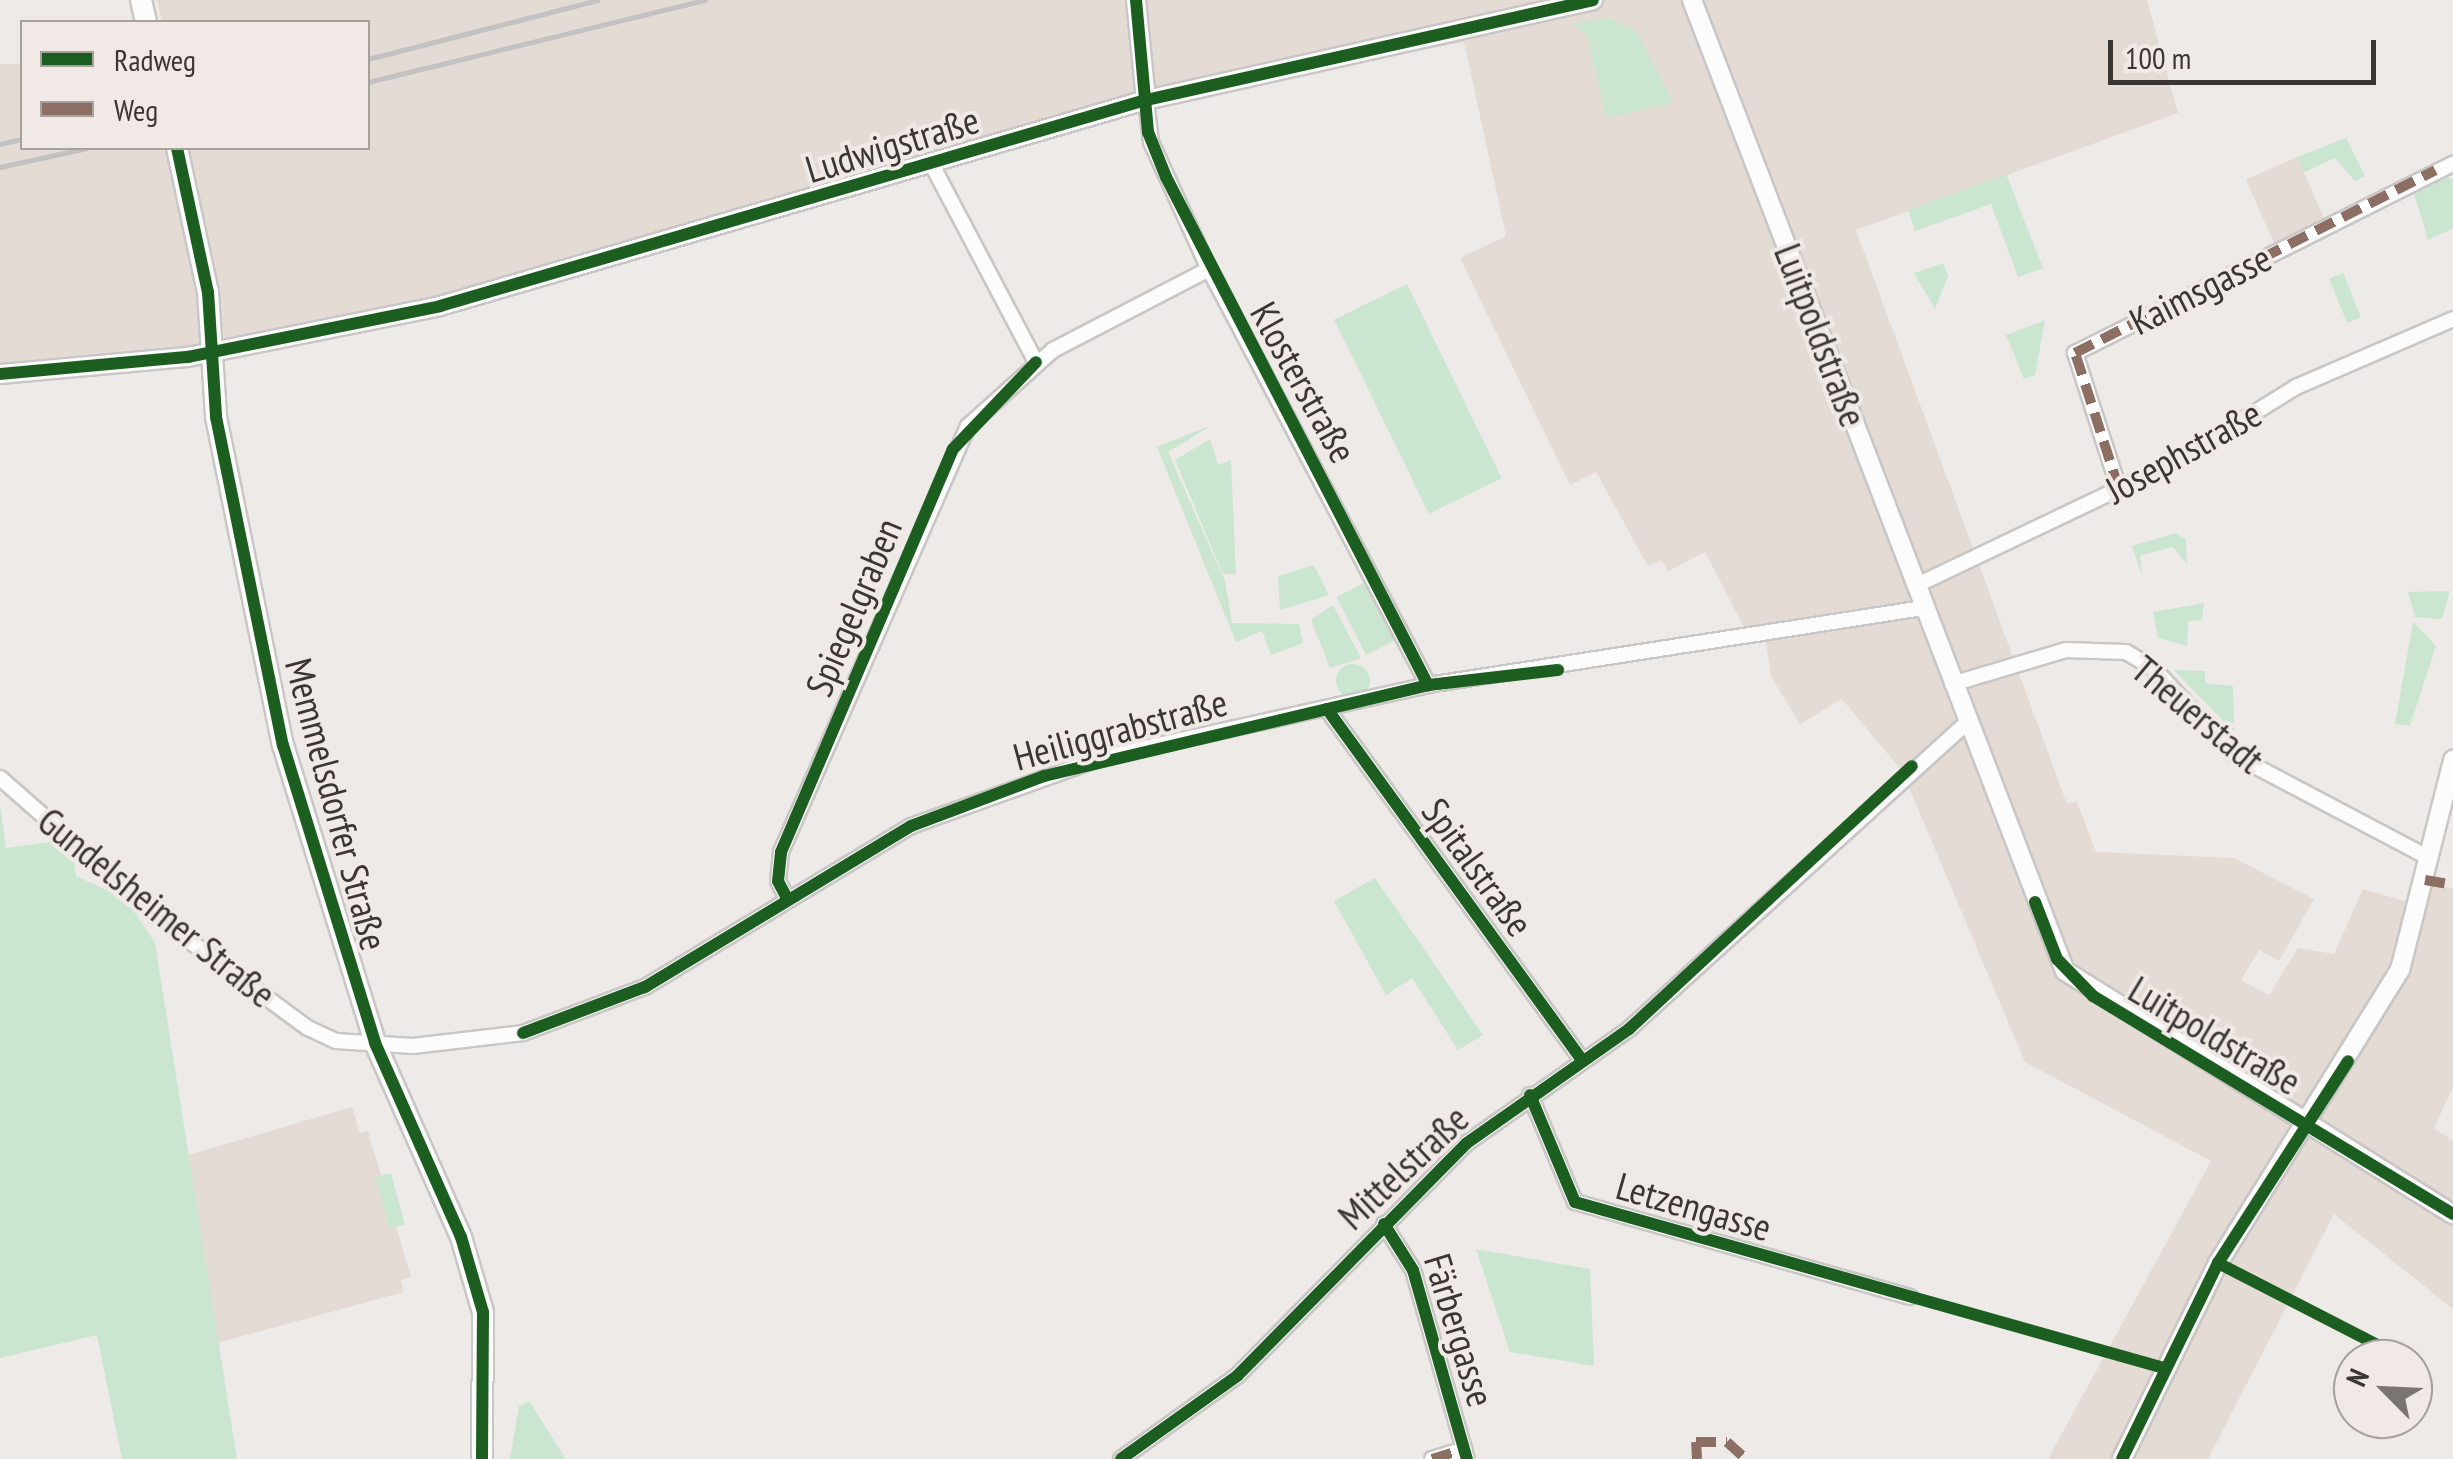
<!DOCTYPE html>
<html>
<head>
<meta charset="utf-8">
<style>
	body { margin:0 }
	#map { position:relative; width:2453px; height:1459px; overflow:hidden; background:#eeeae8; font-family:"PT Sans Narrow",sans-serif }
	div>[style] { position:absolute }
	.built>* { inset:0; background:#e5dbd5; transform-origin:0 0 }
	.green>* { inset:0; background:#cae6d0; transform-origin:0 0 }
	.round { border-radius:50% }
	.roads { filter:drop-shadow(2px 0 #c9c7c5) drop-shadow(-2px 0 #c9c7c5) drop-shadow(0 2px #c9c7c5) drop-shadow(0 -2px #c9c7c5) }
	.minor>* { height:14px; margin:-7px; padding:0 7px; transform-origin:7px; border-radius:7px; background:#fcfcfc }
	.tertiary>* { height:18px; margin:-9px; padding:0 9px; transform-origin:9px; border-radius:9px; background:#fcfcfc }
	.secondary>* { height:20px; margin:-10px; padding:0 10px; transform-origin:10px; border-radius:10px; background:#fcfcfc }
	.rail>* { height:5px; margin:-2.5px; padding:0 2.5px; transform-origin:2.5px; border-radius:2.5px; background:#c3c1c1 }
	.quiet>* { height:10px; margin-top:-5px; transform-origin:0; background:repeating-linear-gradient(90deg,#8d6e63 0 20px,transparent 0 30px) }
	.cycleway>* { height:12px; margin:-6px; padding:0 6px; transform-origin:6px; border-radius:6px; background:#1b5e20 }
	span { translate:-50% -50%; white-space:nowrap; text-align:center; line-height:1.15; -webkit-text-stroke:8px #f1e9e5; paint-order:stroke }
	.street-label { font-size:38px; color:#393634 }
	.legend { position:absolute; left:20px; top:20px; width:350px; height:130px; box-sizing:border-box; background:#f1e9e5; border:2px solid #a7a19e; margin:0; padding:12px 18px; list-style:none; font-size:30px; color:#393634 }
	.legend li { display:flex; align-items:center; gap:20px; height:50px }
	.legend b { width:50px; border:2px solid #a7a19e }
	.north { position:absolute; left:2333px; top:1339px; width:100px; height:100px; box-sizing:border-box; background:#f1e9e5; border:2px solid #a7a19e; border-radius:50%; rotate:294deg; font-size:28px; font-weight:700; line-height:40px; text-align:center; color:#393634 }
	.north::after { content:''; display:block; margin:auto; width:35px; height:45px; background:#787573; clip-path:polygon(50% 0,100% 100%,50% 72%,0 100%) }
	.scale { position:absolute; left:2108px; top:40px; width:268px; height:45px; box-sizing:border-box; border:5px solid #393634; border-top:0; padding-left:12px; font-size:30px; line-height:35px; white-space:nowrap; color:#393634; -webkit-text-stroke:8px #f1e9e5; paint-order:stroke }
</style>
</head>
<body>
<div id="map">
	<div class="built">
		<div style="clip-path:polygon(157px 0,2147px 0,2178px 113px,1856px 230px,2067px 804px,2077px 802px,2096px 852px,2234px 858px,2314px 899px,2279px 961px,2259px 950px,2241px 980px,2269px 995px,2298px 948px,2334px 954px,2363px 889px,2418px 905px,2426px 884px,2453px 888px,2453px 1087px,2434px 1128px,2453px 1141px,2453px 1309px,2334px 1214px,2208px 1459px,2048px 1459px,2211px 1161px,2025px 1062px,1902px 771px,1842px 699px,1800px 724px,1771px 677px,1765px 635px,1749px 637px,1705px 552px,1668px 571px,1661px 560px,1648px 566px,1596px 472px,1570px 485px,1460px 258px,1506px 236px,1464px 42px,1144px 104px,362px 331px,200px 366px,0 382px,0 64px,22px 64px,22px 148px,368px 148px,368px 22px,162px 22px)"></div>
		<div style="left:2297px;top:157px;width:69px;height:56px;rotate:66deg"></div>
		<div style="clip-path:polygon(352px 1107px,360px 1133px,368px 1131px,411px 1277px,401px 1280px,404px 1292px,217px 1343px,185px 1156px)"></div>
	</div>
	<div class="green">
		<div style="clip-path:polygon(1609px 18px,1636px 30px,1673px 103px,1606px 118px,1588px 36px,1571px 24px)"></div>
		<div style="clip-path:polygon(2346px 138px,2365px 176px,2355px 181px,2335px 158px,2304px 172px,2297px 157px)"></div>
		<div style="clip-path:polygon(2441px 173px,2453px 180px,2453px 229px,2428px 240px,2412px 187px)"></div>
		<div style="clip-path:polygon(2006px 174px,2043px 268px,2018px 277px,1991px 204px,1915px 231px,1908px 210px)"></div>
		<div style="clip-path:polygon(1943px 263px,1948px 276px,1935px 309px,1914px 273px)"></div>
		<div style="left:2343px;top:273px;width:48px;height:15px;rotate:68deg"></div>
		<div style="left:1407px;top:284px;width:216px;height:81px;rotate:64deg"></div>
		<div style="clip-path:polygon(2045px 320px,2035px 375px,2024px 379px,2006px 335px)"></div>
		<div style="clip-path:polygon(1212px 425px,1168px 452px,1225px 581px,1232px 623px,1299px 624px,1303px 643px,1271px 655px,1262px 631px,1236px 642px,1157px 447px)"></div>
		<div style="clip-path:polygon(1210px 439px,1218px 465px,1231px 460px,1236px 574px,1223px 574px,1175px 460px)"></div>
		<div style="clip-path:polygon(2175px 533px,2186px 539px,2187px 564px,2173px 547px,2140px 556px,2142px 576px,2132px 546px)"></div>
		<div style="clip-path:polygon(1314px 565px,1329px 595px,1280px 610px,1278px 576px)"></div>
		<div style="left:1366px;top:582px;width:65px;height:33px;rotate:63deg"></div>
		<div style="clip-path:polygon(2450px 591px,2442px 619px,2415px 617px,2408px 592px)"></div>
		<div style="clip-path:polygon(2204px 603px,2202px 620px,2188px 621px,2187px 646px,2158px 638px,2153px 612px)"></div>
		<div style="clip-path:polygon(1333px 605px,1361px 658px,1330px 668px,1311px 620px)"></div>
		<div style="clip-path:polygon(2413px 622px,2436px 646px,2410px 726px,2395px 724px)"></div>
		<div class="round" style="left:1336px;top:664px;width:34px;height:34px"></div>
		<div style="clip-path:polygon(2174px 670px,2205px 671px,2205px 683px,2233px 686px,2234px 732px)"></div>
		<div style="clip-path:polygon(0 804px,6px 848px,71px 839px,76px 876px,126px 899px,155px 943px,237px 1459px,122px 1459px,97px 1335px,0 1358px)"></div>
		<div style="clip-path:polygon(1375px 878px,1483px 1035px,1458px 1050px,1412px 978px,1386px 995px,1334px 901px)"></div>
		<div style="left:391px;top:1173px;width:53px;height:16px;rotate:75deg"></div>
		<div style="clip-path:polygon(1476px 1249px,1590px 1269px,1594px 1366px,1510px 1352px)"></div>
		<div style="clip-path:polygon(529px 1401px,566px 1459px,510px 1459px,519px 1406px)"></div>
	</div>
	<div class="roads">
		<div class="minor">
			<div style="left:1146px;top:100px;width:42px;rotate:83.2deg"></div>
			<div style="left:1151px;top:142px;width:140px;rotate:65.5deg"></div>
			<div style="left:1209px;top:269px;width:470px;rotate:62.2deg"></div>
			<div style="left:931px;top:163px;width:225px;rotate:62.2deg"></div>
			<div style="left:2119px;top:489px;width:143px;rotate:-107.9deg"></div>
			<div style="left:2075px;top:353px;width:423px;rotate:-26.6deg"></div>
			<div style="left:1915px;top:586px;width:286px;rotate:-25.5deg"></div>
			<div style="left:2173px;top:463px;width:145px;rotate:-31.7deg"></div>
			<div style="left:2296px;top:387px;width:171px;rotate:-23.4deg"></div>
			<div style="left:1952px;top:684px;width:119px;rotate:-16.6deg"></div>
			<div style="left:2066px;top:650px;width:60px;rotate:1.9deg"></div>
			<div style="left:2126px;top:652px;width:33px;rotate:31deg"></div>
			<div style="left:2154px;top:669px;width:117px;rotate:47.1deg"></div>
			<div style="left:2234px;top:755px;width:221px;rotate:27.8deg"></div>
			<div style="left:1327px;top:709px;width:434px;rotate:54deg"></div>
			<div style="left:0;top:778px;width:225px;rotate:41.2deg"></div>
			<div style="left:169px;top:926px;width:172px;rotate:36.3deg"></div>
			<div style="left:308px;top:1028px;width:31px;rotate:25deg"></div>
			<div style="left:336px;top:1041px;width:77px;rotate:3.7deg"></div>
			<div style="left:413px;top:1046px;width:111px;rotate:-6.7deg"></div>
			<div style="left:523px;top:1033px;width:130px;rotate:-20.7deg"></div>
			<div style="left:645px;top:987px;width:311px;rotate:-31.2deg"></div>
			<div style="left:911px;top:826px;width:205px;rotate:-19.7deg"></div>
			<div style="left:1104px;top:757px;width:332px;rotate:-12.5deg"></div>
			<div style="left:1428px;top:685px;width:501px;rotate:-8.84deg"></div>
			<div style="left:788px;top:900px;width:21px;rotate:-118deg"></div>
			<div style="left:778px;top:881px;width:29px;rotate:-84deg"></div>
			<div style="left:781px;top:852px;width:465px;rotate:-66.3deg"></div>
			<div style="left:968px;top:426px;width:114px;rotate:-41.8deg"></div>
			<div style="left:1053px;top:350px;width:176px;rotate:-27.4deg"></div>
			<div style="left:1530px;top:1095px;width:116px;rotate:67.2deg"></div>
			<div style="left:1575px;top:1202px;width:348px;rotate:15.8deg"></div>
			<div style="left:1384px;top:1224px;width:54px;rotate:57.8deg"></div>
			<div style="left:1413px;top:1270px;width:197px;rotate:74.1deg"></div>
			<div style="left:1121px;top:1459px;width:143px;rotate:-35.6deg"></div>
			<div style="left:1237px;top:1376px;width:327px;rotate:-45.4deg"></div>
			<div style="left:1467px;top:1143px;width:198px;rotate:-35.1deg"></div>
			<div style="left:1629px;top:1029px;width:456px;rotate:-42.2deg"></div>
			<div style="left:1432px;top:1459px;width:34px;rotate:-17deg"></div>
		</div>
		<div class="tertiary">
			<div style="left:1136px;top:0;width:100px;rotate:84.3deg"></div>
			<div style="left:1692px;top:0;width:1040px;rotate:68.99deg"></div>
			<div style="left:2065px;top:971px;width:458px;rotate:32.1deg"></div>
			<div style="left:0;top:374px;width:189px;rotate:-5.2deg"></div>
			<div style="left:188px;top:357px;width:257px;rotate:-11.4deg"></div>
			<div style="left:440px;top:306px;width:735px;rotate:-16.27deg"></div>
			<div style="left:1146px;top:100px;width:458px;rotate:-12.6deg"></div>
			<div style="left:2122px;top:1459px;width:218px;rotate:-63.9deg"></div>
			<div style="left:2218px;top:1263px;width:345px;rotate:-58.2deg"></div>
			<div style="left:2400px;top:970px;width:217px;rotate:-75.8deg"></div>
		</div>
		<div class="secondary">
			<div style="left:141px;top:0;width:23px;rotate:77deg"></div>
			<div style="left:177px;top:148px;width:147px;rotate:77.9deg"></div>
			<div style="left:208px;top:292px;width:125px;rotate:86.3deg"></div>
			<div style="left:216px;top:417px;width:335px;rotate:78.5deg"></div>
			<div style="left:283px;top:745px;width:312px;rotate:72.8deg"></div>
			<div style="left:375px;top:1043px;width:212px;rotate:66.1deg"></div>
			<div style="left:461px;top:1237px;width:78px;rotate:73.7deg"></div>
			<div style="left:483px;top:1312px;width:147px;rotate:90.4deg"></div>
		</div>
	</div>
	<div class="rail">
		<div style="left:368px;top:59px;width:237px;rotate:-14.4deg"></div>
		<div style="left:368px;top:82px;width:347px;rotate:-13.7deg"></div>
		<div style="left:0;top:144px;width:23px;rotate:-13deg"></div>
		<div style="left:0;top:167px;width:89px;rotate:-12.3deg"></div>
	</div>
	<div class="quiet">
		<div style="left:2119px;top:489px;width:143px;rotate:-107.9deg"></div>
		<div style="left:2075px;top:353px;width:404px;rotate:-26.9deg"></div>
		<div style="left:2425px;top:880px;width:28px;rotate:10deg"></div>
		<div style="left:1432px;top:1459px;width:34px;rotate:-17deg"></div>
		<div style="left:1697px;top:1459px;width:17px;rotate:-93deg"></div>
		<div style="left:1696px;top:1442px;width:31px"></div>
		<div style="left:1727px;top:1442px;width:25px;rotate:42deg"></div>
	</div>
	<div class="cycleway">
		<div style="left:1136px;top:0;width:133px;rotate:84.8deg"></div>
		<div style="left:1148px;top:132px;width:48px;rotate:68.2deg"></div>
		<div style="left:1166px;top:177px;width:572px;rotate:62.72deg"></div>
		<div style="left:177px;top:148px;width:147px;rotate:77.9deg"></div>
		<div style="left:208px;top:292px;width:125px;rotate:86.3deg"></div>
		<div style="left:216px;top:417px;width:335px;rotate:78.5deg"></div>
		<div style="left:283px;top:745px;width:312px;rotate:72.8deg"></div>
		<div style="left:375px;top:1043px;width:212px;rotate:66.1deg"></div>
		<div style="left:461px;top:1237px;width:78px;rotate:73.7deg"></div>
		<div style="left:483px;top:1312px;width:147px;rotate:90.4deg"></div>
		<div style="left:0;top:374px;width:189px;rotate:-5.2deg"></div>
		<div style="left:188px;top:357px;width:257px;rotate:-11.4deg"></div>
		<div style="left:440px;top:306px;width:735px;rotate:-16.27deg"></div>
		<div style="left:1146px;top:100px;width:458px;rotate:-12.6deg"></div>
		<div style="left:1327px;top:709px;width:434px;rotate:54deg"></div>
		<div style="left:788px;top:900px;width:21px;rotate:-118deg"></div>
		<div style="left:778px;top:881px;width:29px;rotate:-84deg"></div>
		<div style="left:781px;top:852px;width:438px;rotate:-66.9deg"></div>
		<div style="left:953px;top:449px;width:120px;rotate:-46.3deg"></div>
		<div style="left:2035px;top:902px;width:61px;rotate:68.9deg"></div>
		<div style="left:2057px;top:959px;width:52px;rotate:45.8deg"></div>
		<div style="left:2093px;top:996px;width:421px;rotate:31.2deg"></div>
		<div style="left:523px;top:1033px;width:130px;rotate:-20.7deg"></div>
		<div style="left:645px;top:987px;width:311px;rotate:-31.2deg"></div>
		<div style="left:911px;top:826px;width:142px;rotate:-20.6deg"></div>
		<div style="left:1044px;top:776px;width:395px;rotate:-13.3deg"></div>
		<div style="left:1428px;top:685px;width:131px;rotate:-6.6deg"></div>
		<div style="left:1530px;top:1095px;width:116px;rotate:67.2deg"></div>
		<div style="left:1575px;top:1202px;width:612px;rotate:15.74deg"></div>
		<div style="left:1384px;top:1224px;width:54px;rotate:57.8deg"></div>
		<div style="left:1413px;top:1270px;width:197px;rotate:74.1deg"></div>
		<div style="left:2218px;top:1263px;width:210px;rotate:27.2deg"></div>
		<div style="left:1121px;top:1459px;width:143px;rotate:-35.6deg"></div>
		<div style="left:1237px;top:1376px;width:327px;rotate:-45.4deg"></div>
		<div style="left:1467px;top:1143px;width:198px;rotate:-35.1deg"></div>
		<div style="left:1629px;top:1029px;width:386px;rotate:-42.9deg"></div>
		<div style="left:2122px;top:1459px;width:218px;rotate:-63.9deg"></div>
		<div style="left:2218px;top:1263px;width:240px;rotate:-57.2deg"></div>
	</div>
	<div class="street-label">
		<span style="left:892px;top:144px;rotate:-17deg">Ludwigstraße</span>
		<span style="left:2200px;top:289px;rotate:-27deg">Kaimsgasse</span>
		<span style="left:1821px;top:335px;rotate:69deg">Luitpoldstraße</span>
		<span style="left:1304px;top:382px;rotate:61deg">Klosterstraße</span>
		<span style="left:2183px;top:451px;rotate:-29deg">Josephstraße</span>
		<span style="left:853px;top:607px;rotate:-67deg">Spiegelgraben</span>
		<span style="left:2198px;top:714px;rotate:40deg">Theuerstadt</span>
		<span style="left:1120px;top:729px;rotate:-15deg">Heiliggrabstraße</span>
		<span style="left:337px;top:804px;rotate:75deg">Memmelsdorfer Straße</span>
		<span style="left:1478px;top:867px;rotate:54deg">Spitalstraße</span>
		<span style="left:157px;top:907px;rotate:39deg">Gundelsheimer Straße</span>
		<span style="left:2215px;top:1035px;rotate:31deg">Luitpoldstraße</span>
		<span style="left:1403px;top:1167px;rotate:-43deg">Mittelstraße</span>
		<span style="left:1694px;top:1206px;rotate:16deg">Letzengasse</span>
		<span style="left:1460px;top:1330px;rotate:73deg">Färbergasse</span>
	</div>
	<ul class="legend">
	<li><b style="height:12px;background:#1b5e20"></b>Radweg</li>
	<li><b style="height:12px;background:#8d6e63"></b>Weg</li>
	</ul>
	<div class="north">N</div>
	<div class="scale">100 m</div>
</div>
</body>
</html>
